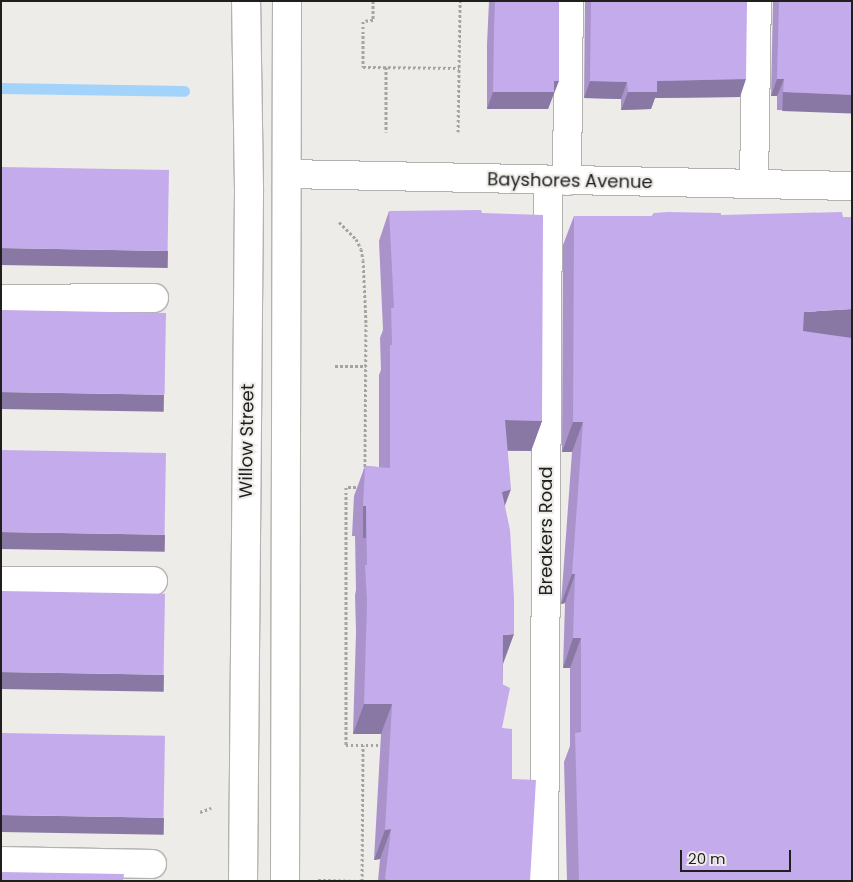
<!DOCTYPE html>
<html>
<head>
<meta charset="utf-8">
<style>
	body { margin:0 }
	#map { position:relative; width:853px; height:882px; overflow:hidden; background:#edece8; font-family:Poppins,sans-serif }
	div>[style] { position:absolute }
	.stream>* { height:11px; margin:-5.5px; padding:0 5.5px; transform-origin:5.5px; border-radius:5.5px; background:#a3d3fa }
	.path>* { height:3px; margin-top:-1.5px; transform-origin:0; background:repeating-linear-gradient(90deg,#a5a4a1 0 2.5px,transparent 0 5px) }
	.roads { filter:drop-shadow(1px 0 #b4b2af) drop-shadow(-1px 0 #b4b2af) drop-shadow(0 1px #b4b2af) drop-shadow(0 -1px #b4b2af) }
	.minor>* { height:28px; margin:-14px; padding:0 14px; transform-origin:14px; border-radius:14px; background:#fff }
	.wall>* { inset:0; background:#a993ca }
	.shaded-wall>* { inset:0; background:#8978a4; transform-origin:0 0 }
	.building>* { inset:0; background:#c4abeb; transform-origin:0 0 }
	span { translate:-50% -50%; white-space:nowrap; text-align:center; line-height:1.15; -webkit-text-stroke:4px #edece8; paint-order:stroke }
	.street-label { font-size:18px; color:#201f1e }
	.frame { position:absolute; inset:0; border:2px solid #201f1e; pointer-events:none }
	.scale { position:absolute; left:680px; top:850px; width:111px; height:22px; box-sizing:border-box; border:2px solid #201f1e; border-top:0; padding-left:6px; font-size:15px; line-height:18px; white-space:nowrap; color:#201f1e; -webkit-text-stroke:4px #edece8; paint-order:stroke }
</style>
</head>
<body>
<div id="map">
	<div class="stream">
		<div style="left:1px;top:88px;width:183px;rotate:0.9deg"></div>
	</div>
	<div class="path">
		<div style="left:373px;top:1px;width:19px;rotate:90deg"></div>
		<div style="left:373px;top:20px;width:10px;rotate:174deg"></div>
		<div style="left:363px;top:21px;width:46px;rotate:90deg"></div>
		<div style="left:363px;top:67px;width:96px;rotate:0.6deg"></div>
		<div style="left:386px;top:67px;width:65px;rotate:90deg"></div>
		<div style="left:458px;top:132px;width:131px;rotate:-89.1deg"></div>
		<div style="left:339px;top:222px;width:24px;rotate:45deg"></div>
		<div style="left:356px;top:239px;width:11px;rotate:63deg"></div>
		<div style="left:361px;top:249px;width:11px;rotate:80deg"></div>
		<div style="left:363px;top:260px;width:64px;rotate:87.3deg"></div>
		<div style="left:366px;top:324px;width:146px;rotate:90.4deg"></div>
		<div style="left:335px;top:366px;width:31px"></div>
		<div style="left:361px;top:487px;width:15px;rotate:180deg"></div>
		<div style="left:346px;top:487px;width:258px;rotate:90deg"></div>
		<div style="left:346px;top:745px;width:38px"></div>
		<div style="left:200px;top:812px;width:12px;rotate:-20deg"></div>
		<div style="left:318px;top:880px;width:44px;rotate:1.3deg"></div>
		<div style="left:362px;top:881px;width:136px;rotate:-89.6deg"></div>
	</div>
	<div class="roads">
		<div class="minor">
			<div style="left:288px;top:174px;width:564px;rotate:1.22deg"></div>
			<div style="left:567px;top:181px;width:180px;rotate:-89.4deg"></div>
			<div style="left:754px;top:184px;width:183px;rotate:-89.1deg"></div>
			<div style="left:1px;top:299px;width:153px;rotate:-0.4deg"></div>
			<div style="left:1px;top:581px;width:152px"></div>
			<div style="left:1px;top:861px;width:151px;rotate:1.1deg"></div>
			<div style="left:243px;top:881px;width:693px;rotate:-89.5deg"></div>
			<div style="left:249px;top:188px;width:187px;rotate:-90.9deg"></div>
			<div style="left:285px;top:881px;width:880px;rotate:-89.87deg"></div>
			<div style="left:544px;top:881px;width:700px;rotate:-89.67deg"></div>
		</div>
	</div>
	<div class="wall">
		<div style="clip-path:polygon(489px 1px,559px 1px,552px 98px,548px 109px,487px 109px,487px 45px)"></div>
		<div style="clip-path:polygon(585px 1px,747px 1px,740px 97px,655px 98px,651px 109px,621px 110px,621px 99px,584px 98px)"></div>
		<div style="clip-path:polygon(773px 1px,852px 1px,852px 113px,777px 110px,777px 96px,771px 96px)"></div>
		<div style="clip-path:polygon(389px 211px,542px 421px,531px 451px,507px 451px,505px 504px,502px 728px,530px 881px,378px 881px,380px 859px,374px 860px,381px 734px,353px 734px,356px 632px,355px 595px,356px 590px,355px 536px,352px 536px,354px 496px,365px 466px,379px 467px,379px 375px,381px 370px,380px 338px,383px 330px,379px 241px)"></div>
		<div style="clip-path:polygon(654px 213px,721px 215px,852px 881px,567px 881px,564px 762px,570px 746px,570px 668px,563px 668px,565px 603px,561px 604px,572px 452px,562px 452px,563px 245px,574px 216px,652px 216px)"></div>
	</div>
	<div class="shaded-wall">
		<div style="clip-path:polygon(746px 79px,740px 97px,655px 98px,651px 109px,621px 110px,628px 92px,657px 81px)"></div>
		<div style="clip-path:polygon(777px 79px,784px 79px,777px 96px,771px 96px)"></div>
		<div style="clip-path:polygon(554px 81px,559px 81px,548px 109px,487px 109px,493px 92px)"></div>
		<div style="clip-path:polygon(590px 81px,627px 82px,621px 99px,584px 98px)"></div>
		<div style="left:783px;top:92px;width:69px;height:19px;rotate:2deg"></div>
		<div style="left:1px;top:248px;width:167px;height:17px;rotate:1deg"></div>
		<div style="clip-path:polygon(852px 309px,852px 339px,793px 342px,804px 312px)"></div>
		<div style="left:1px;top:392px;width:163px;height:17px;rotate:1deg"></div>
		<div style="clip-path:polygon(505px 420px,542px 421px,531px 451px,494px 450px)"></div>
		<div style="clip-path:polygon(573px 422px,583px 422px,572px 452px,562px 452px)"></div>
		<div style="clip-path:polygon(511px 489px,500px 519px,502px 492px)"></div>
		<div style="left:363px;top:506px;width:3px;height:32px"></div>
		<div style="left:1px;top:532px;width:164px;height:17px;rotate:1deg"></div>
		<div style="clip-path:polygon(572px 574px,575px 574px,565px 603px,561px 604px)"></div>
		<div style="clip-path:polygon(514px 634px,503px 664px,503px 635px)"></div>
		<div style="clip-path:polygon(573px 638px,581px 638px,570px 668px,563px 668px)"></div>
		<div style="left:1px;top:672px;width:163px;height:17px;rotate:1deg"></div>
		<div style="clip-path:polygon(364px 704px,392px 704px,381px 734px,353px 734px)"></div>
		<div style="left:1px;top:815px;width:163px;height:17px;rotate:1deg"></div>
		<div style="clip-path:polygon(391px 829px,380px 859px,374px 860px,385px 830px)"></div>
	</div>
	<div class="building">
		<div style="clip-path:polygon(495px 1px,559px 1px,559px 81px,554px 81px,554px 92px,493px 92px,494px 28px)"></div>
		<div style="clip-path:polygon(591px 1px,747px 1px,746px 79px,657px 81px,657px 92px,628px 92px,627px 82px,590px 81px)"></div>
		<div style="clip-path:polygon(779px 1px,852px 1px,852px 95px,783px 92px,784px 79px,777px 79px)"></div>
		<div style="left:1px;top:167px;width:168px;height:81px;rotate:1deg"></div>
		<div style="clip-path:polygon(481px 210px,482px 213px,543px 215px,542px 421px,505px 420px,511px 489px,502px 492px,510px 530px,514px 598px,514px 634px,503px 635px,502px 684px,510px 688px,502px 728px,512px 729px,512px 779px,536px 780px,530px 881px,390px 881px,385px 879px,391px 829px,385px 830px,392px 704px,364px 704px,367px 602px,365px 565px,367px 565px,366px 506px,363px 506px,365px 466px,390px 468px,390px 345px,392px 345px,391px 308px,394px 308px,389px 211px)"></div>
		<div style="clip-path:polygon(668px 212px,721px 213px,721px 215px,842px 212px,843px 217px,852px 217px,852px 309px,804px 312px,803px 331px,852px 338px,852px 881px,579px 881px,575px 733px,581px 732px,581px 638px,573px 638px,575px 574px,572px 574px,583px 422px,573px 422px,574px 216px,653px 216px,654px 213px)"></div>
		<div style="left:1px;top:310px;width:165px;height:82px;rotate:1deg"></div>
		<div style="left:1px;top:450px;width:165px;height:82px;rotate:1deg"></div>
		<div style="left:1px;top:591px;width:164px;height:81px;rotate:1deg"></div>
		<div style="left:1px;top:733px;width:164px;height:82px;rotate:1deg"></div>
		<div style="clip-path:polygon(1px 872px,124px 874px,123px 881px,1px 881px)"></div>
	</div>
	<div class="street-label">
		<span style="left:570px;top:181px;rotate:1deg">Bayshores Avenue</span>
		<span style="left:247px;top:441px;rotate:-89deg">Willow Street</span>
		<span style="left:546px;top:531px;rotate:-90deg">Breakers Road</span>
	</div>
	<div class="frame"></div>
	<div class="scale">20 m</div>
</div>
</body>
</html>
